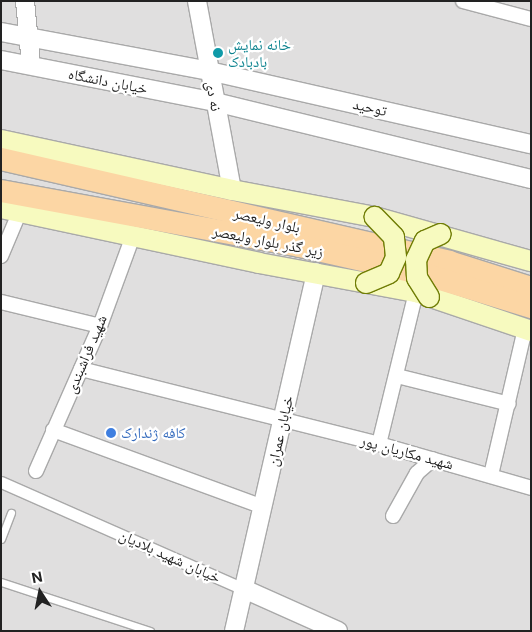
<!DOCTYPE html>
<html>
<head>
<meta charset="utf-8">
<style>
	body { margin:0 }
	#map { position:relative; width:532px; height:632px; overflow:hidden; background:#f2efe9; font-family:Inter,"Noto Naskh Arabic",sans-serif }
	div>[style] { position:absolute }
	.residential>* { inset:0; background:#e0dfdf; transform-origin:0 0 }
	.roads { filter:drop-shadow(1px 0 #a9a9a9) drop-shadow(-1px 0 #a9a9a9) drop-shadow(0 1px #a9a9a9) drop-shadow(0 -1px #a9a9a9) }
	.service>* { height:7px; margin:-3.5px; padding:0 3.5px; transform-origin:3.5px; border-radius:3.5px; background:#fff }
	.pedestrian>* { height:11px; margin:-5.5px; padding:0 5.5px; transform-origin:5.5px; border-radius:5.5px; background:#fff }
	.minor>* { height:14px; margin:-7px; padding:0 7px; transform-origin:7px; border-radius:7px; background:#fff }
	.tertiary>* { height:18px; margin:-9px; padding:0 9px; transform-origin:9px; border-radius:9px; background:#fff }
	.secondary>* { height:20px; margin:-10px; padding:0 10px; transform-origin:10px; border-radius:10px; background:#f7fabf }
	.primary>* { height:22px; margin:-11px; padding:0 11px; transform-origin:11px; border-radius:11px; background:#fcd6a4 }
	.bridges { filter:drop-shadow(1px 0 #707d05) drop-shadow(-1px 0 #707d05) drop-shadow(0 1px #707d05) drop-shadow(0 -1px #707d05) }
	.secondary-bridge>* { height:20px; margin:-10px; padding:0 10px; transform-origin:10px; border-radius:10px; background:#f7fabf }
	.dots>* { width:14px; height:14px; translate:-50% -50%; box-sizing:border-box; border:2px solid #fff; border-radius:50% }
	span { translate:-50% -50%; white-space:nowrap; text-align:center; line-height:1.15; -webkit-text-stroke:4.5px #fff; paint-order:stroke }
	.culture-label { font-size:15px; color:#0d838f }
	.left { translate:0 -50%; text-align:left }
	.street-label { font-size:15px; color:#222 }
	.shop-label { font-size:15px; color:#366cbe }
	.frame { position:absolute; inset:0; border:2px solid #222; pointer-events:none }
	.north { position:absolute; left:15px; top:567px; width:50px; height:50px; -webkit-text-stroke:4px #fff; paint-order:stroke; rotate:349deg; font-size:14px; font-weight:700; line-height:20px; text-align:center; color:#222 }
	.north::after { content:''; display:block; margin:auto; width:18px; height:22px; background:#222; clip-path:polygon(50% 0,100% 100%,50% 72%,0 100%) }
</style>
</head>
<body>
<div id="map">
	<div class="residential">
		<div style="left:1px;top:1px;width:530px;height:630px"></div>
	</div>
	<div class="roads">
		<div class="service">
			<div style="left:1px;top:539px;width:28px;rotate:-69deg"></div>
			<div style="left:1px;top:582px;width:157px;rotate:18.2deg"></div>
		</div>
		<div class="pedestrian">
			<div style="left:1px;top:482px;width:266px;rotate:23.8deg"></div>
		</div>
		<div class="minor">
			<div style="left:463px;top:1px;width:70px;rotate:14.8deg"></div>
			<div style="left:1px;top:256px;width:49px;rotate:-67.1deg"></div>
			<div style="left:1px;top:302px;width:102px;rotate:13.6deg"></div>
			<div style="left:81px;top:369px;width:307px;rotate:14.1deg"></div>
			<div style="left:379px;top:444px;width:158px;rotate:16.1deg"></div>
			<div style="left:397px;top:376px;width:115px;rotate:14deg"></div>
			<div style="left:53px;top:430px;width:224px;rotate:20.1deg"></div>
			<div style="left:379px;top:444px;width:156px;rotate:-76.3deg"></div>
			<div style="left:36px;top:471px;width:158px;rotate:-66.2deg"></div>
			<div style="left:100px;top:326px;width:96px;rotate:-69.9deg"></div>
			<div style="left:491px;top:475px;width:150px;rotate:-76.9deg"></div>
			<div style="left:393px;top:516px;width:49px;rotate:-60.8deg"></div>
			<div style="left:417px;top:473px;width:21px;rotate:-41deg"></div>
		</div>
		<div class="tertiary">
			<div style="left:25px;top:1px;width:64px;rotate:84.6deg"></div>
			<div style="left:197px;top:1px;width:192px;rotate:79.5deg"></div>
			<div style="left:1px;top:32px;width:212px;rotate:10.6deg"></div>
			<div style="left:209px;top:71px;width:330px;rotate:12.8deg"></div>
			<div style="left:1px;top:60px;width:218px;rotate:11.1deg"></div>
			<div style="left:215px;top:102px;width:325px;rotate:13.7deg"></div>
			<div style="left:244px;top:589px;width:103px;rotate:24.1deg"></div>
			<div style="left:234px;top:631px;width:368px;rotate:-77.1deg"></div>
		</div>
		<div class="secondary">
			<div style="left:1px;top:140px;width:236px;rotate:12.2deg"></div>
			<div style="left:232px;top:190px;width:146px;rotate:10.7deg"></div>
			<div style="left:375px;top:217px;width:162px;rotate:15.8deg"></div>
			<div style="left:1px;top:208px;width:264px;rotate:12deg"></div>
			<div style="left:259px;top:263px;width:160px;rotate:10.5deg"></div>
			<div style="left:416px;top:292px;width:121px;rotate:18.7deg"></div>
		</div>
		<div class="primary">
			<div style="left:1px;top:159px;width:460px;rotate:12.9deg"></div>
			<div style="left:449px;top:262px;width:86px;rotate:17.6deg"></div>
			<div style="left:1px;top:191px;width:304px;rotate:10.4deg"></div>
			<div style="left:300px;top:246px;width:127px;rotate:12.7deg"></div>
			<div style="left:424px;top:274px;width:112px;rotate:17.1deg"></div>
		</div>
	</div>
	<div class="bridges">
		<div class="secondary-bridge">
			<div style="left:366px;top:283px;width:25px;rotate:-23deg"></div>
			<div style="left:389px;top:273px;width:17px;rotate:-66deg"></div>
			<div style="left:396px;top:257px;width:20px;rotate:-96deg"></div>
			<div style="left:394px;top:237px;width:28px;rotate:-134deg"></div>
			<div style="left:429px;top:297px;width:22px;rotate:-122deg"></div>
			<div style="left:417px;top:278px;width:18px;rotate:-93deg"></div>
			<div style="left:416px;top:260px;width:21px;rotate:-65deg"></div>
			<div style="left:425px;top:241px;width:17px;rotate:-24deg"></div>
		</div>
	</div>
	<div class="dots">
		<div style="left:218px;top:53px;background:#0f9aa8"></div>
		<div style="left:111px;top:433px;background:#3f7fe0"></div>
	</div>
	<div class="culture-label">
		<span class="left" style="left:228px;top:53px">خانه نمایش<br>بادبادک</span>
	</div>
	<div class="street-label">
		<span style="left:108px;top:81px;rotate:11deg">خیابان دانشگاه</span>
		<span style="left:214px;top:96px;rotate:79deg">نه دی</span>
		<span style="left:370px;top:107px;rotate:13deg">توحید</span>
		<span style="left:267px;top:220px;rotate:13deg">بلوار ولیعصر</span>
		<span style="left:268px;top:241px;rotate:11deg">زیر گذر بلوار ولیعصر</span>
		<span style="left:86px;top:354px;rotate:-67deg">شهید فراشبندی</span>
		<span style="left:280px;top:431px;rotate:-77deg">خیابان عمران</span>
		<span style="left:407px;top:452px;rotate:15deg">شهید مکاریان پور</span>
		<span style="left:170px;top:556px;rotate:24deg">خیابان شهید بلادیان</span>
	</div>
	<div class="shop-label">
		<span class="left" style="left:121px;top:433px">کافه ژندارک</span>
	</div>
	<div class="frame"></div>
	<div class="north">N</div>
</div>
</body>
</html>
